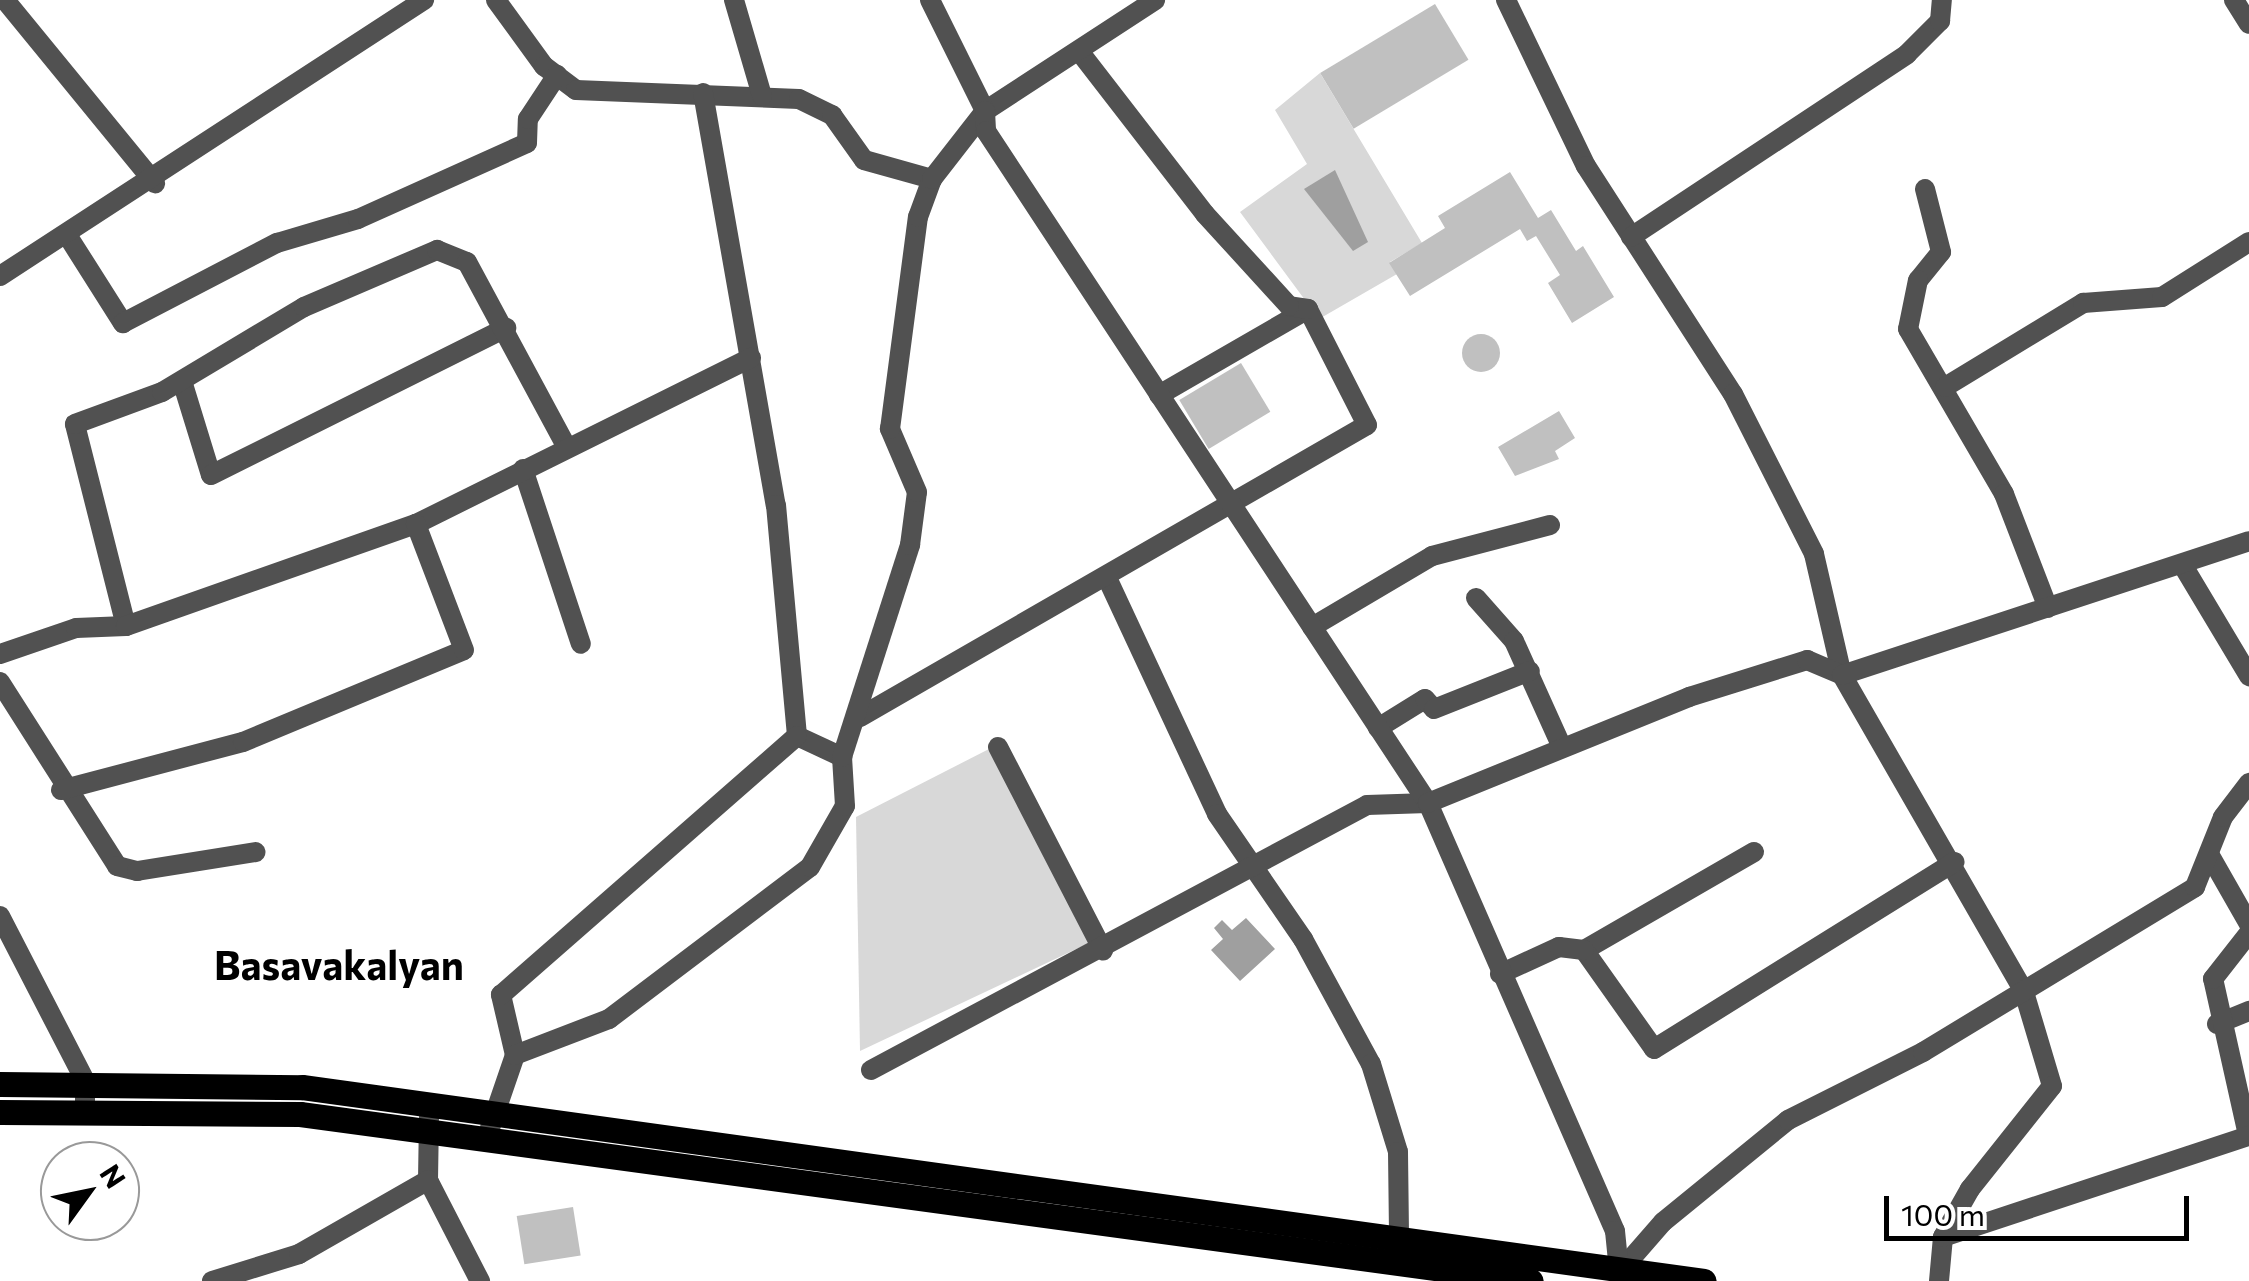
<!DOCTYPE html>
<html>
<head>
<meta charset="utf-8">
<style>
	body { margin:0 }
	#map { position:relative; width:2249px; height:1281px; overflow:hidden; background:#fff; font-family:Commissioner,sans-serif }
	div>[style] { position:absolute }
	.green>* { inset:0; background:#d8d8d8 }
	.water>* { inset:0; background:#9f9f9f }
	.building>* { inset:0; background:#c0c0c0; transform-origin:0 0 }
	.round { border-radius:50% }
	.minor>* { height:20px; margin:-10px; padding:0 10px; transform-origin:10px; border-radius:10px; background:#515151 }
	.tertiary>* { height:20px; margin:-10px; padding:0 10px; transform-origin:10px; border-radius:10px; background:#515151 }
	.primary>* { height:25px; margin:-12.5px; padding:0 12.5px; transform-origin:12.5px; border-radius:12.5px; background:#000 }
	span { translate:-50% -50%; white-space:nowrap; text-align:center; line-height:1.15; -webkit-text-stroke:8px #fff; paint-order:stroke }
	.district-label { font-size:40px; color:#000; font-weight:700 }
	.north { position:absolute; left:40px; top:1141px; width:100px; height:100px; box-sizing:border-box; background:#fff; border:2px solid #999; border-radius:50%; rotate:57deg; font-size:28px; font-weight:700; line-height:40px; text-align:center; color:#000 }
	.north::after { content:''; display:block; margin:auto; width:35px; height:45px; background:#000; clip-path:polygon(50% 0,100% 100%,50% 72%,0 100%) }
	.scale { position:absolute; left:1884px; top:1196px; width:305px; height:45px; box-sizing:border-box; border:5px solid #000; border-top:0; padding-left:12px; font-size:30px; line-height:35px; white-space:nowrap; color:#000; -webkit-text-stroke:8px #fff; paint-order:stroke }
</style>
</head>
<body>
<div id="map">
	<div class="green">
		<div style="clip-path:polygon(1320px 73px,1422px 243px,1390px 262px,1397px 274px,1319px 319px,1240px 212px,1307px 164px,1275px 110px)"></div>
		<div style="clip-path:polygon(989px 749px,1089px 943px,860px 1051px,856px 817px)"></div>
	</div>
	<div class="water">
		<div style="clip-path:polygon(1335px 170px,1368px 242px,1353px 251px,1304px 189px)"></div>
		<div style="clip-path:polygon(1246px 918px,1275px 949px,1240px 981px,1211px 950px,1223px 939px,1214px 928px,1222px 920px,1232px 930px)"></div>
	</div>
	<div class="building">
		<div style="left:1435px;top:4px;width:65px;height:134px;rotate:59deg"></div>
		<div style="clip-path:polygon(1510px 172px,1538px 218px,1551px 210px,1576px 251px,1583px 246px,1614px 297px,1572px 323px,1548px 283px,1560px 275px,1536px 236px,1527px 241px,1520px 229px,1410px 296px,1389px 263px,1445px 228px,1438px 216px)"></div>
		<div class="round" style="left:1462px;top:334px;width:38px;height:38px"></div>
		<div style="left:1241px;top:363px;width:57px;height:72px;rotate:59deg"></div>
		<div style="clip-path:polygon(1559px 411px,1575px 438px,1555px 451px,1559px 459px,1515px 476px,1498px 447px)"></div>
		<div style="left:573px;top:1207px;width:49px;height:57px;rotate:81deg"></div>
	</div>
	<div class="minor">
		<div style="left:5px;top:0;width:237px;rotate:50.7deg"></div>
		<div style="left:496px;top:0;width:82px;rotate:54deg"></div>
		<div style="left:544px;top:66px;width:40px;rotate:37deg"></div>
		<div style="left:576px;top:90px;width:223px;rotate:2.3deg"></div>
		<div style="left:799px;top:99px;width:37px;rotate:26deg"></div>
		<div style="left:832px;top:115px;width:55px;rotate:54.6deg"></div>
		<div style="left:864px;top:160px;width:71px;rotate:15.6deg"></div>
		<div style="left:734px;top:0;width:100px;rotate:73.7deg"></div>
		<div style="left:1506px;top:0;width:184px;rotate:64.3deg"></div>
		<div style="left:1586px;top:166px;width:271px;rotate:57.2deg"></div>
		<div style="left:1733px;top:394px;width:179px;rotate:63.1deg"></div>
		<div style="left:1814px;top:554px;width:124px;rotate:77deg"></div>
		<div style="left:1842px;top:675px;width:366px;rotate:60.1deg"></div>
		<div style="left:2024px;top:992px;width:98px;rotate:73.4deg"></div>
		<div style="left:2052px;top:1086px;width:132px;rotate:128.5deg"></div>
		<div style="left:1970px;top:1189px;width:55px;rotate:119.4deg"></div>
		<div style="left:1943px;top:1237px;width:44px;rotate:95.2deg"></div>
		<div style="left:2234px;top:0;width:28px;rotate:58deg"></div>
		<div style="left:703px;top:93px;width:418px;rotate:80deg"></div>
		<div style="left:776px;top:505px;width:232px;rotate:84.8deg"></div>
		<div style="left:797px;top:736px;width:50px;rotate:25deg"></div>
		<div style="left:1925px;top:189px;width:65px;rotate:75.7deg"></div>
		<div style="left:1941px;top:252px;width:36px;rotate:129deg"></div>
		<div style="left:1918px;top:280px;width:50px;rotate:101.5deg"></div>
		<div style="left:1908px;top:329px;width:191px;rotate:59.8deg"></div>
		<div style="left:2004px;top:494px;width:122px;rotate:68.9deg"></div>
		<div style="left:1631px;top:237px;width:331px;rotate:-33.5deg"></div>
		<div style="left:1907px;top:54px;width:47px;rotate:-45deg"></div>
		<div style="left:1940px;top:21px;width:21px;rotate:-85deg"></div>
		<div style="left:69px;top:238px;width:101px;rotate:57.6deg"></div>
		<div style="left:123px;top:323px;width:174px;rotate:-27.5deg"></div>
		<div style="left:277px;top:243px;width:84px;rotate:-16.5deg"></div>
		<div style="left:358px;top:219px;width:185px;rotate:-24.2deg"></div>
		<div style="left:527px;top:143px;width:24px;rotate:-88deg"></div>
		<div style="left:528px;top:119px;width:53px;rotate:-56.6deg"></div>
		<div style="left:0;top:276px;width:506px;rotate:-33.06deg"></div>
		<div style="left:182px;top:381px;width:98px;rotate:72.9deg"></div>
		<div style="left:211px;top:475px;width:330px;rotate:-26.5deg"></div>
		<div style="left:1945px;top:387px;width:162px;rotate:-31.3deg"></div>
		<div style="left:2083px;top:303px;width:79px;rotate:-4.3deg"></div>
		<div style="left:2162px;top:297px;width:103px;rotate:-32.3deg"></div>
		<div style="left:1159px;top:395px;width:172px;rotate:-30deg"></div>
		<div style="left:523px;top:469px;width:184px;rotate:71.7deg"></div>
		<div style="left:2182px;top:564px;width:131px;rotate:59.1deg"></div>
		<div style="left:1108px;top:580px;width:258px;rotate:65deg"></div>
		<div style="left:1217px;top:814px;width:152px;rotate:55.5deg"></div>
		<div style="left:1303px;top:939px;width:142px;rotate:61.5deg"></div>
		<div style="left:1371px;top:1064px;width:92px;rotate:72.9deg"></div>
		<div style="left:1398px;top:1152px;width:80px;rotate:89.3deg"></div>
		<div style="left:1476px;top:598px;width:57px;rotate:48.5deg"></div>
		<div style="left:1514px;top:641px;width:112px;rotate:65.7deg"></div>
		<div style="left:126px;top:626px;width:208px;rotate:-104.2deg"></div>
		<div style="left:75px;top:424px;width:93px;rotate:-20.2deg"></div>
		<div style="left:162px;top:392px;width:165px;rotate:-30.9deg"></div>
		<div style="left:304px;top:307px;width:145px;rotate:-23.2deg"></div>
		<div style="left:437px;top:250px;width:32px;rotate:22deg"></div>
		<div style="left:467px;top:262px;width:209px;rotate:61.7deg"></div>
		<div style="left:1312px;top:627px;width:139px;rotate:-30.6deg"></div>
		<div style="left:1432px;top:556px;width:122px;rotate:-14.7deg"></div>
		<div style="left:0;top:654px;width:80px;rotate:-18.9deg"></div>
		<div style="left:76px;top:628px;width:50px;rotate:-2.3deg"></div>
		<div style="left:126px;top:626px;width:307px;rotate:-19.4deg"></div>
		<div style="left:416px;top:524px;width:374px;rotate:-26.4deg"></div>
		<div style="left:0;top:682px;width:218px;rotate:57.5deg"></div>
		<div style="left:117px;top:866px;width:21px;rotate:14deg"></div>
		<div style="left:137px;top:871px;width:120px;rotate:-9.1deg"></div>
		<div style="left:860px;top:717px;width:585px;rotate:-29.94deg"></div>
		<div style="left:1367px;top:425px;width:130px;rotate:-117deg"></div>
		<div style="left:1308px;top:309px;width:19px;rotate:-171deg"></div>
		<div style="left:1289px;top:306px;width:125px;rotate:-132.4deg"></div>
		<div style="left:1205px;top:214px;width:205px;rotate:-127.7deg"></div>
		<div style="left:1378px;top:728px;width:55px;rotate:-31.7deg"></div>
		<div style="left:1425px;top:699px;width:13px;rotate:48deg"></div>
		<div style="left:1434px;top:709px;width:103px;rotate:-21.6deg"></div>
		<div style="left:998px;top:747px;width:229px;rotate:62.7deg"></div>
		<div style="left:61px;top:790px;width:188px;rotate:-14.8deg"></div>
		<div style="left:243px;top:742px;width:239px;rotate:-22.6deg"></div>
		<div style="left:464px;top:650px;width:135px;rotate:-110.9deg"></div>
		<div style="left:1754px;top:852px;width:196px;rotate:150deg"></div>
		<div style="left:1584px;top:950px;width:121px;rotate:54.7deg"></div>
		<div style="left:1654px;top:1049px;width:354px;rotate:-31.9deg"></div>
		<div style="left:2209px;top:854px;width:81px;rotate:60.3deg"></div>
		<div style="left:0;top:916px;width:186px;rotate:62.7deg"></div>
		<div style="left:85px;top:1081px;width:27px;rotate:90deg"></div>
		<div style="left:1500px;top:974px;width:65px;rotate:-24.6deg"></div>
		<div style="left:1559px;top:947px;width:25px;rotate:7deg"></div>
		<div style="left:2217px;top:1024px;width:35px;rotate:-22deg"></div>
		<div style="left:515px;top:1055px;width:62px;rotate:-103.1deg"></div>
		<div style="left:501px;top:995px;width:393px;rotate:-41.2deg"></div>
		<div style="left:871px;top:1070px;width:562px;rotate:-28.11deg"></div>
		<div style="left:1367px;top:805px;width:61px;rotate:-1.9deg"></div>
		<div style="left:490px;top:1128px;width:77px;rotate:-71.1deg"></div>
		<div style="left:515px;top:1055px;width:101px;rotate:-21deg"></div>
		<div style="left:609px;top:1019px;width:252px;rotate:-37.1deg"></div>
		<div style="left:810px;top:867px;width:70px;rotate:-60.2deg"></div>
		<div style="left:845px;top:806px;width:49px;rotate:-93.5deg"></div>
		<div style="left:842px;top:757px;width:223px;rotate:-72.2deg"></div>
		<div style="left:910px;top:545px;width:53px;rotate:-82.5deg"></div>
		<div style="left:917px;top:492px;width:69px;rotate:-113.2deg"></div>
		<div style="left:890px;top:429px;width:214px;rotate:-82.5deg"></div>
		<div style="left:918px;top:217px;width:40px;rotate:-69.8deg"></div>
		<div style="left:932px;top:179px;width:86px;rotate:-52.1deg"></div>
		<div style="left:985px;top:111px;width:203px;rotate:-33.1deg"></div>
		<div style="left:2248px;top:1135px;width:160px;rotate:-102.6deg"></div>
		<div style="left:2213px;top:979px;width:58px;rotate:-52deg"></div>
		<div style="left:1943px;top:1237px;width:322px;rotate:-18.3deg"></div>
		<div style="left:1622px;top:1269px;width:62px;rotate:-48.9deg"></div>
		<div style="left:1663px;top:1222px;width:161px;rotate:-39.2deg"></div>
		<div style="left:1788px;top:1120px;width:151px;rotate:-26.7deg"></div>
		<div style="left:1923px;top:1052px;width:318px;rotate:-31.2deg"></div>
		<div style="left:2195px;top:887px;width:75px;rotate:-68.2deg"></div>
		<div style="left:2223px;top:817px;width:43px;rotate:-52.6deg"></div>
	</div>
	<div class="tertiary">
		<div style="left:930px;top:0;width:124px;rotate:63.6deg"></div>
		<div style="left:985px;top:111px;width:20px;rotate:87deg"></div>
		<div style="left:986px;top:131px;width:804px;rotate:56.67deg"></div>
		<div style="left:1428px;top:803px;width:467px;rotate:66.4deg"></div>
		<div style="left:1615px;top:1231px;width:50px;rotate:84.3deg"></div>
		<div style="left:1428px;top:803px;width:282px;rotate:-22.1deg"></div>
		<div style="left:1689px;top:697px;width:124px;rotate:-17.4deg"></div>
		<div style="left:1807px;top:660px;width:38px;rotate:23deg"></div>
		<div style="left:1842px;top:675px;width:428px;rotate:-18.2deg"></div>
		<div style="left:429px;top:1117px;width:63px;rotate:90.9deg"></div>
		<div style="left:428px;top:1180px;width:114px;rotate:62.8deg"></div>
		<div style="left:212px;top:1281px;width:91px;rotate:-17.2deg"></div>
		<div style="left:299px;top:1254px;width:149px;rotate:-29.8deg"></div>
	</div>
	<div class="primary">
		<div style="left:0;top:1084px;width:302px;rotate:0.6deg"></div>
		<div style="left:302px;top:1087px;width:1415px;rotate:7.88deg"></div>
		<div style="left:0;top:1112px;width:300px;rotate:0.4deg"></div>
		<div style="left:300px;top:1114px;width:1242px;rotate:7.73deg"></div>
	</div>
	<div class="district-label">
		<span style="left:339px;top:964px">Basavakalyan</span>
	</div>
	<div class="north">N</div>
	<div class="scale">100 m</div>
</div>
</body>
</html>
